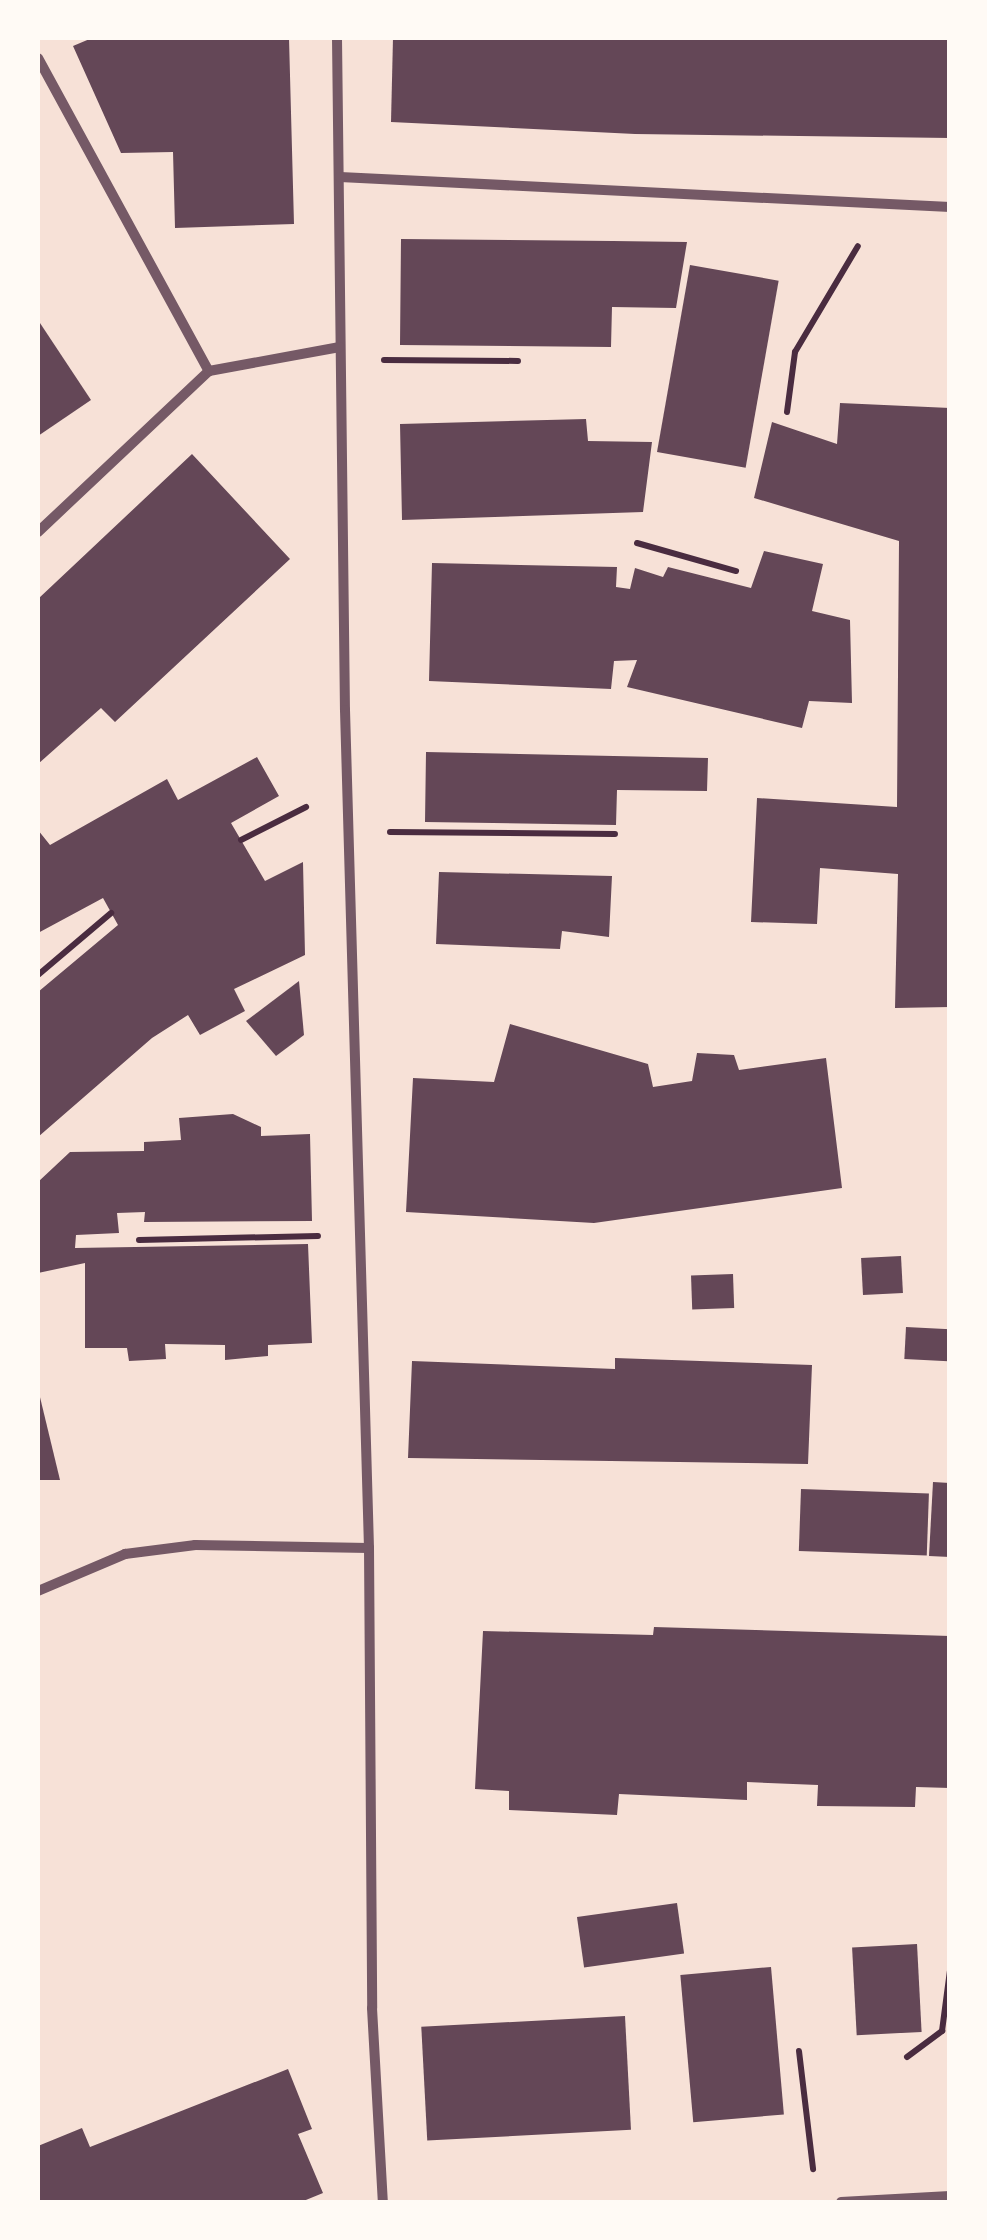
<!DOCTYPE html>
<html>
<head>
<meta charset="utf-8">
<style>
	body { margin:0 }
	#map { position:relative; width:987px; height:2240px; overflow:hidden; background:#f7e1d7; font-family:Manrope,sans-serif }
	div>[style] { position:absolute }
	.building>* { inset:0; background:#644757; transform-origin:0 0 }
	.path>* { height:6px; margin:-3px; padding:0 3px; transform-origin:3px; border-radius:3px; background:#4a2c40 }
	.minor>* { height:10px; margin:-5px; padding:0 5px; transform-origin:5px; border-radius:5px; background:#755966 }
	span { translate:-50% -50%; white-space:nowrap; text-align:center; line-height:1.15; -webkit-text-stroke:9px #fffaf5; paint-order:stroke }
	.frame { position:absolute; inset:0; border:40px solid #fffaf5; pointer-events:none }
</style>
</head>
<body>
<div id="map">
	<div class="building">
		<div style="clip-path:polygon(92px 38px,289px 38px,294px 224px,175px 228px,173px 152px,121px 153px,73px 46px)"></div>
		<div style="clip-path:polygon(393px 38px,950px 38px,950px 138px,635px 134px,391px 122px)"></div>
		<div style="clip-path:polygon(401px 239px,613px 241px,687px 242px,676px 308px,612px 307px,611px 347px,400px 345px)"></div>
		<div style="left:690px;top:265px;width:90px;height:190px;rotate:10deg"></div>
		<div style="clip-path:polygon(38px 320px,91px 400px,38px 436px)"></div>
		<div style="clip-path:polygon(840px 403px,950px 408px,950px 1007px,895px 1008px,898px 874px,820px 868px,817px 924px,751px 922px,757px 798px,897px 807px,899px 541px,754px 498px,772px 422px,837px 444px)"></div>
		<div style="clip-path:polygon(586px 419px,588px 441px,652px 442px,643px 512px,402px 520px,400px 424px)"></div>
		<div style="clip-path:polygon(192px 454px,290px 559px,115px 722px,101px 708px,38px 764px,38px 599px)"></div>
		<div style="clip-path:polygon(764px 551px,823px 564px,812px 611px,850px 620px,852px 703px,809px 701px,802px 728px,627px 687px,637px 660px,614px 661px,611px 689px,429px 681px,432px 563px,617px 567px,616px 587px,630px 589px,635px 568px,663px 577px,668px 567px,751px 588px)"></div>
		<div style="clip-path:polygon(426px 752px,708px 758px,707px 791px,617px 790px,616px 825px,425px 822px)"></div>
		<div style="clip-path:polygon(257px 757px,279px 796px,231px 823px,265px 881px,303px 862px,305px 955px,234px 989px,245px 1011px,200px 1035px,188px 1015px,152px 1038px,38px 1137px,38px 992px,118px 925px,103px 898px,38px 933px,38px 830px,50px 845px,167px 779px,178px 800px)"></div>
		<div style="clip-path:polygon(439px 872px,612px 876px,609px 937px,562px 931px,560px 949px,436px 944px)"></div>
		<div style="clip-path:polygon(299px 981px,304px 1035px,276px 1056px,246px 1021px)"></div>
		<div style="clip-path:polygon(510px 1024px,648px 1064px,653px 1087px,692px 1081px,697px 1053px,734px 1055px,739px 1070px,826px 1058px,842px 1188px,594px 1223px,406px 1212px,413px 1078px,494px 1082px)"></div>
		<div style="clip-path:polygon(233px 1114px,261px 1127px,261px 1136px,310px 1134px,312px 1221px,144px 1222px,145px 1212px,117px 1213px,119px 1233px,76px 1235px,75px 1248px,308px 1244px,312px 1343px,268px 1345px,268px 1356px,225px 1360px,225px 1345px,165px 1344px,166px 1359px,129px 1361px,127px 1348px,85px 1348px,85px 1263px,38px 1273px,38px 1182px,70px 1152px,144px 1151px,144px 1142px,181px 1140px,179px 1118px)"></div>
		<div style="left:901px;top:1256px;width:37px;height:40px;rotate:87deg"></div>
		<div style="left:733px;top:1274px;width:34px;height:42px;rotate:88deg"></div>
		<div style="left:906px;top:1327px;width:44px;height:32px;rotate:3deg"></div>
		<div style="clip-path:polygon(615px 1358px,812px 1365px,808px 1464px,408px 1458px,412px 1361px,615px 1369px)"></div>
		<div style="clip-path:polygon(38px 1393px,39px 1393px,60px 1480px,38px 1480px)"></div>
		<div style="clip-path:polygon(933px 1482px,950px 1483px,950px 1557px,929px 1556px)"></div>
		<div style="left:801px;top:1489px;width:128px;height:62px;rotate:2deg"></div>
		<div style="clip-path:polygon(654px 1627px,950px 1636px,950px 1788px,916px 1787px,915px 1807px,817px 1806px,818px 1785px,747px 1782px,747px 1800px,619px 1794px,617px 1815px,509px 1810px,509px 1791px,475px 1789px,483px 1631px,653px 1635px)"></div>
		<div style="left:677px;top:1903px;width:51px;height:101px;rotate:82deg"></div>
		<div style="left:917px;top:1944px;width:88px;height:65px;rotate:87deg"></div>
		<div style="left:771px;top:1967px;width:148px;height:91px;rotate:85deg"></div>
		<div style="left:625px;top:2016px;width:114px;height:204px;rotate:87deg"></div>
		<div style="clip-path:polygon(288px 2069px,312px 2129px,298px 2134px,323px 2193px,301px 2202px,38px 2202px,38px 2146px,82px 2128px,90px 2147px)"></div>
	</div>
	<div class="path">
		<div style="left:384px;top:360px;width:134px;rotate:0.4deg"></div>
		<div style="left:787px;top:412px;width:61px;rotate:-82.4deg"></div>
		<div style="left:795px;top:352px;width:123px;rotate:-59.3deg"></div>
		<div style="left:637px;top:543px;width:103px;rotate:15.8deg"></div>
		<div style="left:390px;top:832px;width:225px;rotate:0.5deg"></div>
		<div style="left:241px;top:840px;width:73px;rotate:-26.9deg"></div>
		<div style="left:38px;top:975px;width:96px;rotate:-40.3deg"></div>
		<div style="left:139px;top:1240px;width:179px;rotate:-1.3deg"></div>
		<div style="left:799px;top:2051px;width:119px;rotate:83.2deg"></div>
		<div style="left:907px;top:2057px;width:44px;rotate:-36.6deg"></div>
		<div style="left:942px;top:2031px;width:62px;rotate:-82.5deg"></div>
	</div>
	<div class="minor">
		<div style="left:337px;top:38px;width:672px;rotate:89.32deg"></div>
		<div style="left:345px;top:710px;width:838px;rotate:88.36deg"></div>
		<div style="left:369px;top:1548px;width:460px;rotate:89.6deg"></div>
		<div style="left:372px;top:2008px;width:194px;rotate:86.8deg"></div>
		<div style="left:38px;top:58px;width:357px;rotate:61.4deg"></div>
		<div style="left:340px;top:177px;width:611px;rotate:2.82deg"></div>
		<div style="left:38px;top:532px;width:235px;rotate:-43.3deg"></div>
		<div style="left:209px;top:371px;width:133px;rotate:-10.4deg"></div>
		<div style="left:38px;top:1591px;width:95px;rotate:-23deg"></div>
		<div style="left:125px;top:1554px;width:71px;rotate:-7.3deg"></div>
		<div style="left:195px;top:1545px;width:174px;rotate:1deg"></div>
		<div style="left:841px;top:2202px;width:109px;rotate:-3.2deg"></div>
	</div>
	<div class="frame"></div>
</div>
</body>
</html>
